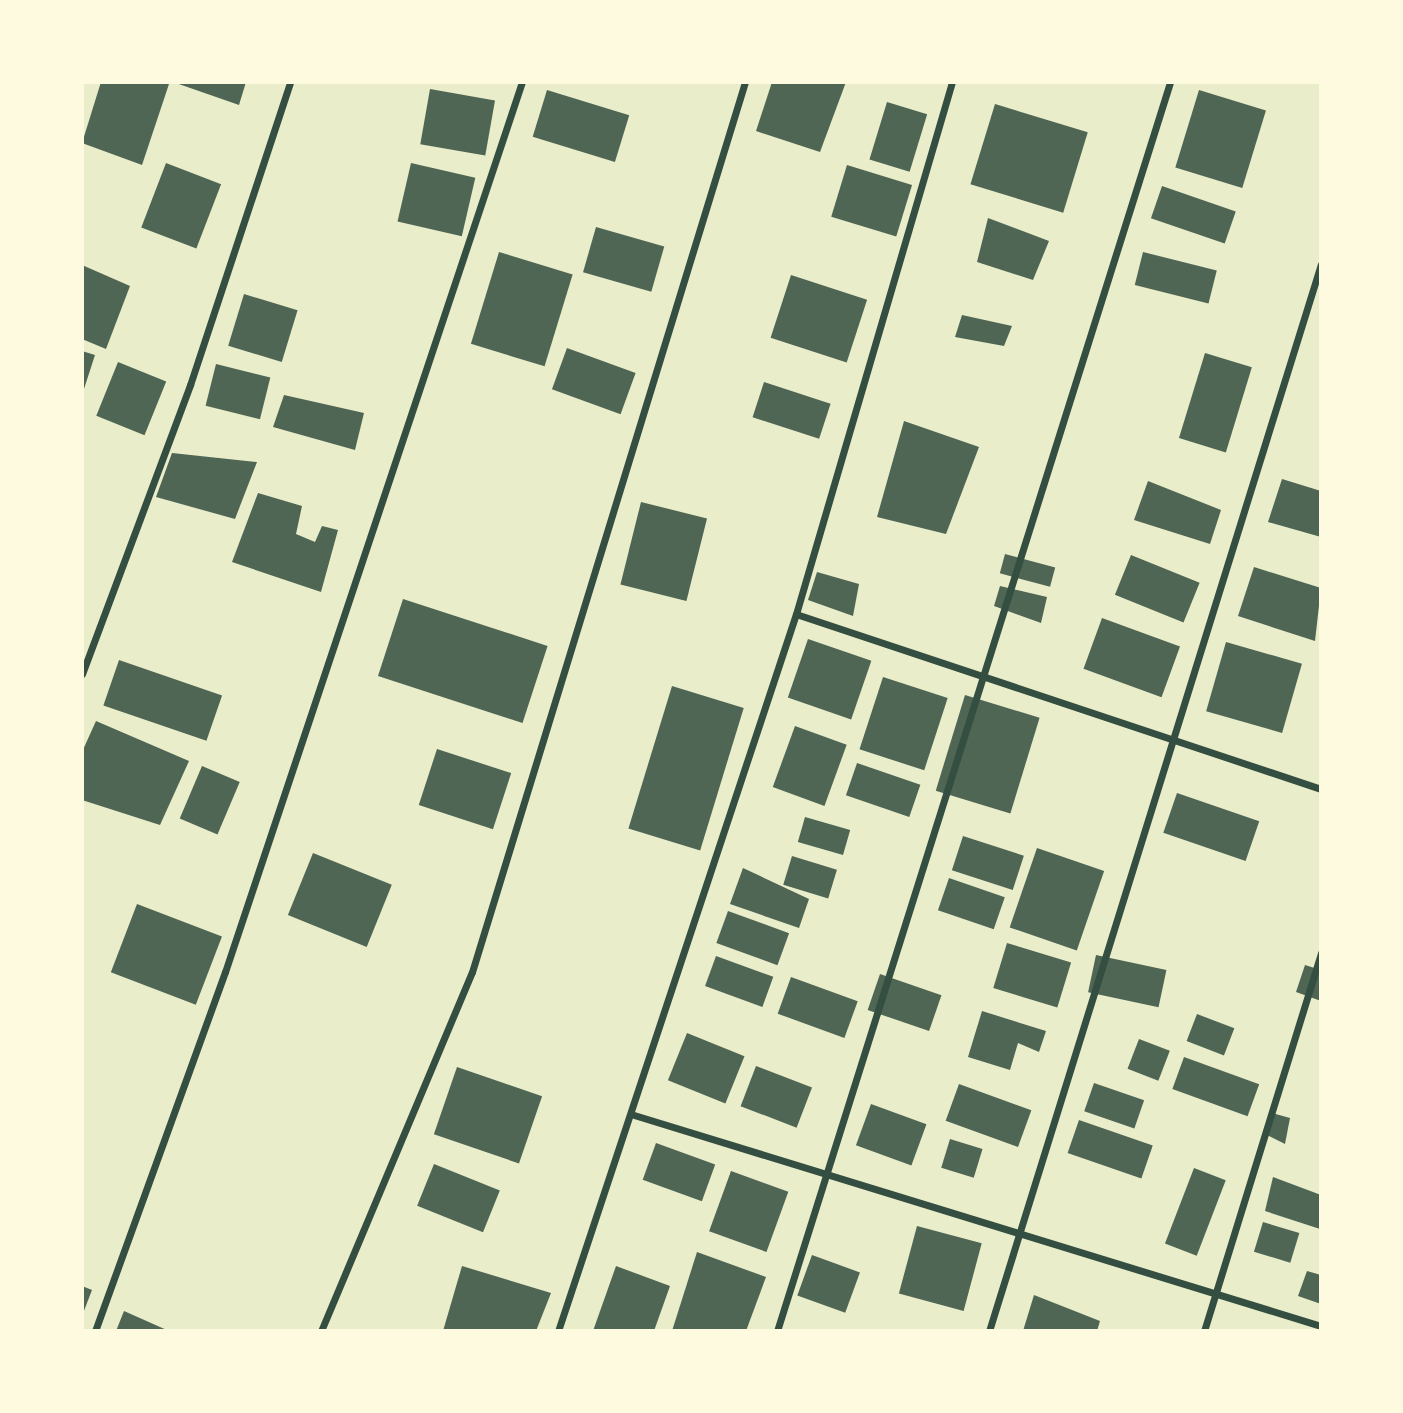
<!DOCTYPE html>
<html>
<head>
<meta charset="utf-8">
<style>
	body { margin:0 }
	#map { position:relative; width:1403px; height:1413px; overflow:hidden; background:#e9edc9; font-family:"Space Grotesk",sans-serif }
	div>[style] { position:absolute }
	.building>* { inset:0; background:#4f6655; transform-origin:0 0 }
	.minor>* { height:7px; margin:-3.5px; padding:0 3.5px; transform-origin:3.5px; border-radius:3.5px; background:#344e41 }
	span { translate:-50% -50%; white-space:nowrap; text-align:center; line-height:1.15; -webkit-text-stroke:6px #fefae0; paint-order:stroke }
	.frame { position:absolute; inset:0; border:84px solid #fefae0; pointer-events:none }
</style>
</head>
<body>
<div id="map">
	<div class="building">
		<div style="clip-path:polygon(101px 82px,169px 84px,142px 165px,82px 143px)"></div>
		<div style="clip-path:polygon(173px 82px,246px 82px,239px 105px)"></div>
		<div style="clip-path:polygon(772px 82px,846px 82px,820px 152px,756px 131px)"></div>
		<div style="left:430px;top:89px;width:66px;height:56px;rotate:10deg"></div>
		<div style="left:547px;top:90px;width:86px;height:49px;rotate:17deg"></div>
		<div style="left:1199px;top:90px;width:70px;height:81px;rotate:17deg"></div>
		<div style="left:887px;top:102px;width:42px;height:60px;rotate:17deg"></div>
		<div style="left:995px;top:104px;width:97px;height:84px;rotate:17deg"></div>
		<div style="left:166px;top:163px;width:59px;height:69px;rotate:21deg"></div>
		<div style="left:411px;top:163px;width:66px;height:60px;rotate:13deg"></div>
		<div style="left:847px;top:165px;width:68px;height:54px;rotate:17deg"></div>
		<div style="left:1162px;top:186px;width:78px;height:34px;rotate:19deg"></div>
		<div style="clip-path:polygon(988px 218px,1049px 241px,1033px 280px,977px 262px)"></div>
		<div style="left:596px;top:227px;width:71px;height:47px;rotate:16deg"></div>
		<div style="left:499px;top:252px;width:77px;height:96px;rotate:17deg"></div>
		<div style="left:1143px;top:252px;width:76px;height:34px;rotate:14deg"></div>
		<div style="clip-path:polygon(82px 265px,130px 286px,106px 349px,82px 339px)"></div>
		<div style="left:791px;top:275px;width:80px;height:66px;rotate:18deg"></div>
		<div style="left:244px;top:294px;width:56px;height:54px;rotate:17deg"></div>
		<div style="clip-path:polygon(962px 315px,1012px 326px,1004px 346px,955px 337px)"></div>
		<div style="left:567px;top:348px;width:73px;height:44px;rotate:20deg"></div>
		<div style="clip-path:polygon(82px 351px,95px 355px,83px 392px,82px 392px)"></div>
		<div style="left:1205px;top:353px;width:49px;height:89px;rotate:17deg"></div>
		<div style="left:118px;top:362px;width:52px;height:58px;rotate:22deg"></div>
		<div style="left:216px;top:364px;width:56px;height:43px;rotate:14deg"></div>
		<div style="left:764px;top:382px;width:70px;height:37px;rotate:18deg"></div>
		<div style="clip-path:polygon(284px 395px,364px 413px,355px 450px,273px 427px)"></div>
		<div style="clip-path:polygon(904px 421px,979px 447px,946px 534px,877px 517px)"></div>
		<div style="clip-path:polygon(172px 453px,257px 462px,235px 519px,156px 497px)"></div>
		<div style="clip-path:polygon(1282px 479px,1321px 491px,1321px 537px,1268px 522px)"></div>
		<div style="clip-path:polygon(1148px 481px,1221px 510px,1210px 544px,1134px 520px)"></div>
		<div style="clip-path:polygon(258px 493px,302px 506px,296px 534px,315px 542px,322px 526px,338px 530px,321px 592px,232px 562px)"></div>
		<div style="left:641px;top:502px;width:68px;height:85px;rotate:14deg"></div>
		<div style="left:1005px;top:554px;width:52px;height:20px;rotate:15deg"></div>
		<div style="left:1131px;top:555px;width:74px;height:43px;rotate:22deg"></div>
		<div style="clip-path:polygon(1254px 567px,1321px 588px,1315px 641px,1238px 616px)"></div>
		<div style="clip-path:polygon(817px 572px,859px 584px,853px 616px,808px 600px)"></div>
		<div style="clip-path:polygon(1000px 586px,1047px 597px,1041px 623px,994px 606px)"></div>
		<div style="left:403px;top:599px;width:152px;height:81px;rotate:18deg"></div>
		<div style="left:1102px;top:618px;width:83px;height:54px;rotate:20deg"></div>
		<div style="left:808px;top:639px;width:67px;height:62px;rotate:19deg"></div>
		<div style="left:1226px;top:642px;width:79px;height:72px;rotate:16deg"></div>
		<div style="left:119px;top:660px;width:109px;height:48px;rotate:19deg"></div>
		<div style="left:883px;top:677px;width:68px;height:76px;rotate:18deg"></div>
		<div style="left:672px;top:686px;width:75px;height:149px;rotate:17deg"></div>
		<div style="left:965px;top:695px;width:78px;height:100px;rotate:17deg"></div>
		<div style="clip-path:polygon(96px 721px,189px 761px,160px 825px,82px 800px,82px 752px)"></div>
		<div style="left:795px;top:726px;width:55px;height:65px;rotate:20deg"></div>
		<div style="left:437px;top:749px;width:78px;height:59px;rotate:18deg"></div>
		<div style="left:857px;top:763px;width:67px;height:34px;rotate:19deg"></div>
		<div style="left:202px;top:766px;width:41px;height:57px;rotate:23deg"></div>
		<div style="left:1177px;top:793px;width:87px;height:42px;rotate:19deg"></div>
		<div style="left:805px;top:817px;width:47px;height:26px;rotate:16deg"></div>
		<div style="left:963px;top:836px;width:64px;height:36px;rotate:18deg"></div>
		<div style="left:1037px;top:848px;width:71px;height:84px;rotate:19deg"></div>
		<div style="left:313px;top:853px;width:85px;height:67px;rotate:22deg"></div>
		<div style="left:792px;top:856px;width:47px;height:30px;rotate:17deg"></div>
		<div style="clip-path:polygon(743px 868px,809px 899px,799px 928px,730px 904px)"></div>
		<div style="left:949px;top:878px;width:59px;height:34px;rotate:19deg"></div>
		<div style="left:137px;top:904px;width:91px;height:73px;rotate:21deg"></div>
		<div style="left:728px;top:911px;width:65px;height:34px;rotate:20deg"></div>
		<div style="left:1007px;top:943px;width:67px;height:47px;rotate:17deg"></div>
		<div style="left:1096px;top:955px;width:72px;height:38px;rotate:12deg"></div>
		<div style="left:716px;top:956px;width:61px;height:32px;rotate:20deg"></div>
		<div style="clip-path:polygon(1305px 965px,1321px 970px,1321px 1001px,1296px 992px)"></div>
		<div style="left:880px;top:974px;width:65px;height:38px;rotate:19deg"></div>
		<div style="left:791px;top:977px;width:71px;height:39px;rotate:20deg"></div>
		<div style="clip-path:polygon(982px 1011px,1046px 1031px,1039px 1052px,1018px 1043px,1010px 1070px,968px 1057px)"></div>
		<div style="left:1197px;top:1014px;width:40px;height:29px;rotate:21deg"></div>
		<div style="left:687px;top:1033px;width:62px;height:51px;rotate:22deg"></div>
		<div style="left:1139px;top:1039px;width:33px;height:32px;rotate:21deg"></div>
		<div style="left:1184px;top:1057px;width:80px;height:34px;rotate:20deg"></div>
		<div style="left:756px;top:1066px;width:60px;height:43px;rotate:21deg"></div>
		<div style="left:457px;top:1067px;width:90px;height:71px;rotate:19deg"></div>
		<div style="left:1094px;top:1083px;width:53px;height:30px;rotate:19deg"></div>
		<div style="left:959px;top:1084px;width:77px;height:39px;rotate:20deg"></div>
		<div style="left:871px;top:1104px;width:59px;height:44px;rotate:20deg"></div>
		<div style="clip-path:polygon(1272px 1113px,1290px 1118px,1285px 1144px,1265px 1134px)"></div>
		<div style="left:1079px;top:1120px;width:78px;height:35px;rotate:19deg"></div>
		<div style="left:950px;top:1139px;width:34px;height:30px;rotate:17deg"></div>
		<div style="left:656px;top:1143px;width:63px;height:39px;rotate:20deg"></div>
		<div style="left:434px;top:1164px;width:71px;height:45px;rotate:22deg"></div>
		<div style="left:1194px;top:1168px;width:34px;height:81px;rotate:21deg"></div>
		<div style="left:731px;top:1171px;width:61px;height:64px;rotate:20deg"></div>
		<div style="clip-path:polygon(1273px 1177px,1321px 1195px,1320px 1229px,1265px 1211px)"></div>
		<div style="left:1263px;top:1222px;width:38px;height:31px;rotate:17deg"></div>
		<div style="left:917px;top:1226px;width:67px;height:70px;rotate:15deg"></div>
		<div style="clip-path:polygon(697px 1252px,766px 1277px,746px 1331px,672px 1331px)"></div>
		<div style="left:812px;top:1255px;width:51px;height:43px;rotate:20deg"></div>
		<div style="clip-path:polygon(462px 1266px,551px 1293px,536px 1331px,443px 1331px)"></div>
		<div style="clip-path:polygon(616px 1266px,670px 1286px,654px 1331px,593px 1331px)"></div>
		<div style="clip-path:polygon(1307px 1271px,1321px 1275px,1321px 1304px,1298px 1296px)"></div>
		<div style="clip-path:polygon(82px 1286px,92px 1290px,82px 1316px)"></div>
		<div style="clip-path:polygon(1034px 1295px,1100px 1321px,1097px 1331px,1023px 1331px)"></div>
		<div style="clip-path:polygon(124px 1311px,169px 1331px,116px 1331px)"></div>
	</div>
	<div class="minor">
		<div style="left:796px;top:614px;width:553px;rotate:18.43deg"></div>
		<div style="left:82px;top:674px;width:309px;rotate:-69.5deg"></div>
		<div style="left:190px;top:385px;width:319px;rotate:-71.7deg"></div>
		<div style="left:634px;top:1115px;width:719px;rotate:17.07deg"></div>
		<div style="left:95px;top:1331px;width:382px;rotate:-70.1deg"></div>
		<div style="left:225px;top:972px;width:938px;rotate:-71.55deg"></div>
		<div style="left:321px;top:1331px;width:389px;rotate:-67.2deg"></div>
		<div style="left:472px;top:972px;width:931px;rotate:-72.95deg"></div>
		<div style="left:558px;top:1331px;width:755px;rotate:-71.64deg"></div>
		<div style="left:796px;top:614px;width:554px;rotate:-73.66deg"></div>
		<div style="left:777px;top:1331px;width:1309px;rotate:-72.53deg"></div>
		<div style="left:989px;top:1331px;width:1117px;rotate:-72.72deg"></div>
		<div style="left:1204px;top:1331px;width:396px;rotate:-72.8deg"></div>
	</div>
	<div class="frame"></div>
</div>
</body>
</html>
